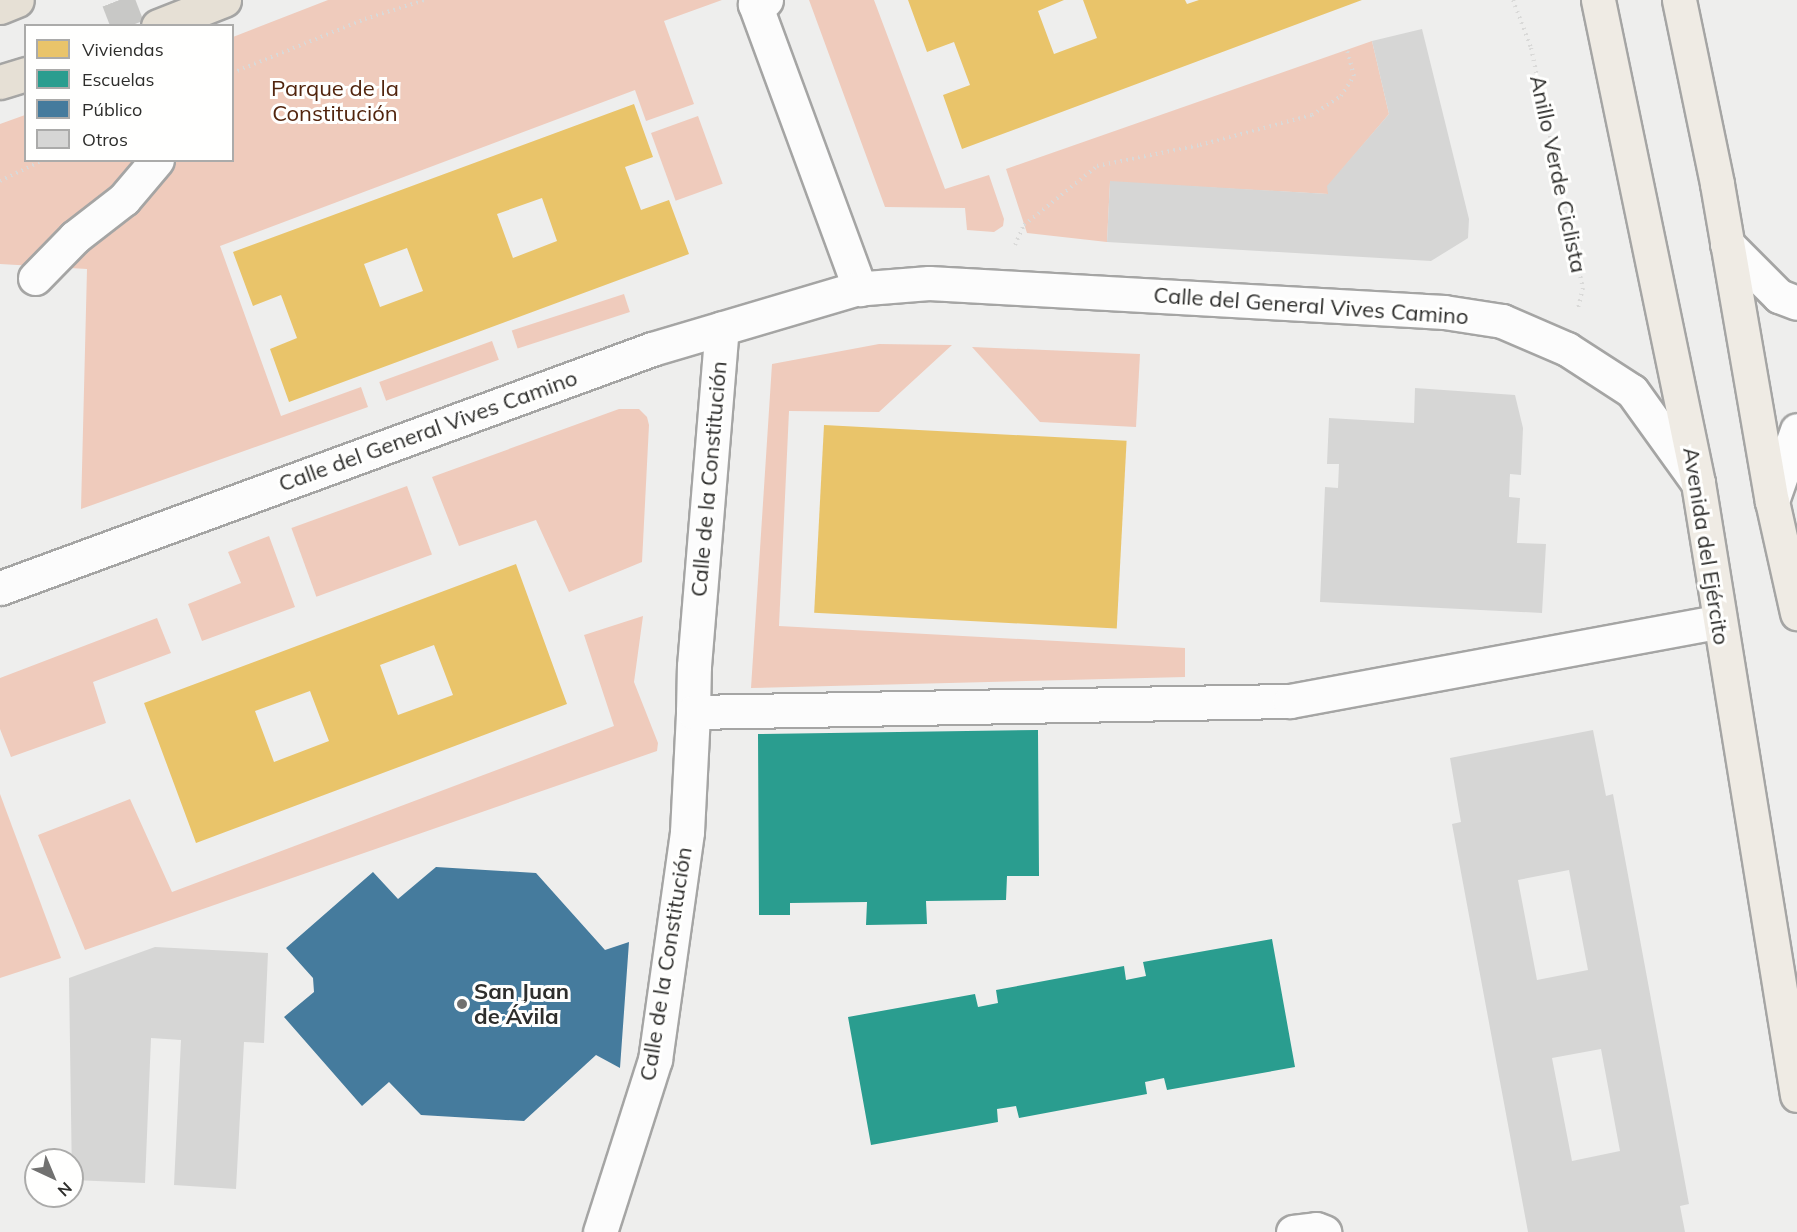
<!DOCTYPE html>
<html>
<head>
<meta charset="utf-8">
<style>
	body { margin:0 }
	#map { position:relative; width:1797px; height:1232px; overflow:hidden; background:#eeeeed; font-family:Mulish,sans-serif }
	div>[style] { position:absolute }
	.green>* { inset:0; background:#efcbbc; transform-origin:0 0 }
	.homes>* { inset:0; background:#e9c46a; transform-origin:0 0 }
	.schools>* { inset:0; background:#2a9d8f }
	.public>* { inset:0; background:#457b9d }
	.building>* { inset:0; background:#d6d6d5 }
	.minor-tunnel>* { height:33px; margin-top:-16.5px; transform-origin:0; background:repeating-linear-gradient(90deg,#c8c8c6 0 33px,transparent 0 49px) }
	.path>* { height:4px; margin-top:-2px; transform-origin:0; background:repeating-linear-gradient(90deg,#d9d9d8 0 1.5px,transparent 0 6px) }
	.roads { filter:drop-shadow(2px 0 #a5a5a4) drop-shadow(-2px 0 #a5a5a4) drop-shadow(0 2px #a5a5a4) drop-shadow(0 -2px #a5a5a4) }
	.minor>* { height:33px; margin:-16.5px; padding:0 16.5px; transform-origin:16.5px; border-radius:16.5px; background:#fcfcfc }
	.major>* { height:33px; margin:-16.5px; padding:0 16.5px; transform-origin:16.5px; border-radius:16.5px; background:#efebe4 }
	.highway>* { height:33px; margin:-16.5px; padding:0 16.5px; transform-origin:16.5px; border-radius:16.5px; background:#e6e0d5 }
	.dots>* { width:16px; height:16px; translate:-50% -50%; box-sizing:border-box; border:3px solid #fffffe; border-radius:50% }
	span { translate:-50% -50%; white-space:nowrap; text-align:center; line-height:1.15; -webkit-text-stroke:6px #fffffe; paint-order:stroke }
	.park-label { font-size:22px; color:#52250e }
	.street-label { font-size:22px; color:#2e2e2c }
	.poi-label { font-size:22px; color:#2e2e2c; font-weight:700 }
	.left { translate:0 -50%; text-align:left }
	.legend { position:absolute; left:24px; top:24px; width:210px; height:138px; box-sizing:border-box; background:#fffffe; border:2px solid #ababaa; margin:0; padding:8px 10px; list-style:none; font-size:18px; color:#2e2e2c }
	.legend li { display:flex; align-items:center; gap:12px; height:30px }
	.legend b { width:30px; border:2px solid #ababaa }
	.north { position:absolute; left:24px; top:1148px; width:60px; height:60px; box-sizing:border-box; background:#fffffe; border:2px solid #ababaa; border-radius:50%; rotate:136deg; font-size:16px; font-weight:700; line-height:24px; text-align:center; color:#2e2e2c }
	.north::after { content:''; display:block; margin:auto; width:21px; height:27px; background:#717170; clip-path:polygon(50% 0,100% 100%,50% 72%,0 100%) }
</style>
</head>
<body>
<div id="map">
	<div class="green">
		<div style="clip-path:polygon(328px 0,722px 0,664px 21px,694px 104px,646px 121px,635px 90px,220px 246px,281px 416px,361px 387px,368px 407px,81px 509px,87px 269px,0 264px,0 124px,25px 115px,26px 160px,232px 160px,233px 37px)"></div>
		<div style="clip-path:polygon(809px 0,874px 0,945px 189px,989px 175px,1004px 219px,1003px 226px,994px 232px,967px 230px,965px 208px,885px 207px)"></div>
		<div style="clip-path:polygon(1372px 41px,1389px 114px,1328px 186px,1328px 194px,1110px 182px,1107px 242px,1027px 233px,1006px 169px)"></div>
		<div style="left:698px;top:116px;width:72px;height:50px;rotate:70deg"></div>
		<div style="left:624px;top:294px;width:19px;height:118px;rotate:72deg"></div>
		<div style="left:492px;top:341px;width:20px;height:120px;rotate:70deg"></div>
		<div style="clip-path:polygon(879px 344px,952px 345px,879px 412px,789px 411px,779px 626px,1185px 648px,1185px 677px,751px 688px,772px 364px)"></div>
		<div style="clip-path:polygon(972px 347px,1140px 354px,1136px 427px,1040px 422px)"></div>
		<div style="clip-path:polygon(619px 409px,639px 409px,647px 417px,649px 425px,642px 562px,569px 592px,536px 520px,459px 546px,432px 477px)"></div>
		<div style="left:407px;top:486px;width:73px;height:123px;rotate:70deg"></div>
		<div style="clip-path:polygon(269px 536px,295px 607px,202px 641px,188px 604px,241px 583px,228px 552px)"></div>
		<div style="clip-path:polygon(643px 616px,634px 682px,658px 743px,657px 751px,85px 950px,38px 835px,130px 799px,172px 892px,614px 726px,584px 635px)"></div>
		<div style="clip-path:polygon(157px 618px,171px 653px,93px 682px,106px 723px,11px 757px,0 729px,0 678px)"></div>
		<div style="clip-path:polygon(0 794px,61px 958px,0 978px)"></div>
	</div>
	<div class="homes">
		<div style="clip-path:polygon(908px 0,1064px 0,1038px 11px,1054px 54px,1097px 38px,1083px 0,1185px 0,1187px 4px,1199px 0,1362px 0,962px 149px,943px 95px,970px 85px,954px 42px,927px 52px)"></div>
		<div style="clip-path:polygon(evenodd,634px 104px,653px 157px,625px 167px,641px 210px,669px 200px,689px 254px,289px 402px,270px 349px,297px 338px,281px 295px,253px 306px,233px 252px,634px 104px,542px 198px,557px 241px,513px 258px,497px 214px,542px 198px,634px 104px,407px 248px,423px 291px,380px 307px,364px 264px,407px 248px)"></div>
		<div style="left:824px;top:425px;width:303px;height:188px;rotate:3deg"></div>
		<div style="clip-path:polygon(evenodd,516px 564px,567px 704px,196px 843px,144px 703px,516px 564px,434px 645px,453px 695px,398px 715px,380px 665px,434px 645px,516px 564px,310px 691px,329px 741px,274px 762px,255px 711px,310px 691px)"></div>
	</div>
	<div class="schools">
		<div style="clip-path:polygon(1038px 730px,1039px 876px,1007px 876px,1006px 900px,926px 901px,927px 924px,866px 925px,867px 902px,790px 903px,790px 915px,759px 915px,758px 734px)"></div>
		<div style="clip-path:polygon(1272px 939px,1295px 1067px,1167px 1090px,1164px 1078px,1145px 1082px,1147px 1094px,1019px 1118px,1016px 1106px,997px 1109px,998px 1122px,871px 1145px,848px 1017px,975px 994px,978px 1007px,998px 1003px,996px 990px,1124px 966px,1126px 980px,1146px 976px,1143px 962px)"></div>
	</div>
	<div class="public">
		<div style="clip-path:polygon(436px 867px,536px 873px,605px 950px,629px 942px,620px 1068px,596px 1055px,524px 1121px,421px 1115px,389px 1082px,362px 1106px,284px 1017px,314px 992px,313px 978px,286px 948px,373px 872px,398px 899px)"></div>
	</div>
	<div class="building">
		<div style="clip-path:polygon(1422px 29px,1469px 219px,1468px 238px,1465px 240px,1431px 261px,1107px 242px,1110px 181px,1328px 194px,1327px 186px,1389px 114px,1372px 41px)"></div>
		<div style="clip-path:polygon(1415px 388px,1515px 395px,1523px 428px,1521px 475px,1510px 474px,1509px 497px,1520px 498px,1517px 543px,1546px 544px,1542px 613px,1320px 602px,1325px 487px,1338px 488px,1339px 464px,1327px 464px,1329px 418px,1414px 423px)"></div>
		<div style="clip-path:polygon(evenodd,1593px 730px,1606px 796px,1613px 794px,1689px 1204px,1680px 1206px,1685px 1232px,1528px 1232px,1452px 824px,1461px 822px,1450px 758px,1593px 730px,1569px 870px,1588px 970px,1537px 980px,1518px 880px,1569px 870px,1593px 730px,1601px 1049px,1620px 1151px,1572px 1161px,1552px 1058px,1601px 1049px)"></div>
		<div style="clip-path:polygon(155px 947px,268px 953px,264px 1043px,244px 1042px,236px 1189px,174px 1185px,181px 1040px,151px 1038px,145px 1183px,72px 1180px,69px 978px)"></div>
	</div>
	<div class="minor-tunnel">
		<div style="left:118px;top:0;width:28px;rotate:69deg"></div>
	</div>
	<div class="path">
		<div style="left:1513px;top:0;width:51px;rotate:69.4deg"></div>
		<div style="left:1531px;top:48px;width:246px;rotate:77.8deg"></div>
		<div style="left:1583px;top:288px;width:21px;rotate:104deg"></div>
		<div style="left:232px;top:73px;width:144px;rotate:-22.1deg"></div>
		<div style="left:365px;top:19px;width:63px;rotate:-17.6deg"></div>
		<div style="left:0;top:181px;width:48px;rotate:-26deg"></div>
		<div style="left:1015px;top:245px;width:22px;rotate:-66deg"></div>
		<div style="left:1024px;top:225px;width:94px;rotate:-38.9deg"></div>
		<div style="left:1097px;top:166px;width:105px;rotate:-11.5deg"></div>
		<div style="left:1200px;top:145px;width:116px;rotate:-15deg"></div>
		<div style="left:1312px;top:115px;width:35px;rotate:-33deg"></div>
		<div style="left:1341px;top:96px;width:24px;rotate:-57deg"></div>
		<div style="left:1354px;top:76px;width:27px;rotate:-105deg"></div>
	</div>
	<div class="roads">
		<div class="minor">
			<div style="left:766px;top:0;width:12px;rotate:160deg"></div>
			<div style="left:755px;top:4px;width:304px;rotate:69.8deg"></div>
			<div style="left:1727px;top:244px;width:74px;rotate:45deg"></div>
			<div style="left:1779px;top:296px;width:19px;rotate:21deg"></div>
			<div style="left:35px;top:278px;width:57px;rotate:-45.7deg"></div>
			<div style="left:75px;top:237px;width:62px;rotate:-37.8deg"></div>
			<div style="left:124px;top:199px;width:51px;rotate:-49.8deg"></div>
			<div style="left:1772px;top:501px;width:75px;rotate:-70.6deg"></div>
			<div style="left:0;top:588px;width:694px;rotate:-20.13deg"></div>
			<div style="left:652px;top:349px;width:211px;rotate:-16.5deg"></div>
			<div style="left:854px;top:289px;width:75px;rotate:-4.6deg"></div>
			<div style="left:929px;top:283px;width:516px;rotate:3.22deg"></div>
			<div style="left:1444px;top:312px;width:59px;rotate:8.8deg"></div>
			<div style="left:1502px;top:321px;width:71px;rotate:23.3deg"></div>
			<div style="left:1567px;top:349px;width:77px;rotate:32.9deg"></div>
			<div style="left:1632px;top:391px;width:113px;rotate:54.3deg"></div>
			<div style="left:693px;top:712px;width:46px;rotate:-88.8deg"></div>
			<div style="left:694px;top:666px;width:339px;rotate:-85.3deg"></div>
			<div style="left:600px;top:1232px;width:181px;rotate:-72.3deg"></div>
			<div style="left:655px;top:1060px;width:230px;rotate:-82deg"></div>
			<div style="left:687px;top:832px;width:120px;rotate:-87.1deg"></div>
			<div style="left:693px;top:712px;width:597px;rotate:-1.06deg"></div>
			<div style="left:1290px;top:701px;width:435px;rotate:-10.5deg"></div>
			<div style="left:1293px;top:1232px;width:23px;rotate:-7deg"></div>
			<div style="left:1316px;top:1229px;width:9px;rotate:21deg"></div>
		</div>
		<div class="major">
			<div style="left:1598px;top:0;width:493px;rotate:78.3deg"></div>
			<div style="left:1698px;top:483px;width:620px;rotate:80.81deg"></div>
			<div style="left:1679px;top:0;width:188px;rotate:78.3deg"></div>
			<div style="left:1717px;top:184px;width:322px;rotate:80.2deg"></div>
			<div style="left:1772px;top:501px;width:115px;rotate:77.4deg"></div>
		</div>
		<div class="highway">
			<div style="left:0;top:7px;width:18px;rotate:-22deg"></div>
			<div style="left:158px;top:26px;width:71px;rotate:-21.5deg"></div>
			<div style="left:0;top:82px;width:27px;rotate:-17deg"></div>
		</div>
	</div>
	<div class="dots">
		<div style="left:462px;top:1004px;background:#717170"></div>
	</div>
	<div class="park-label">
		<span style="left:335px;top:101px">Parque de la<br>Constitución</span>
	</div>
	<div class="street-label">
		<span style="left:1558px;top:174px;rotate:78deg">Anillo Verde Ciclista</span>
		<span style="left:1311px;top:306px;rotate:4deg">Calle del General Vives Camino</span>
		<span style="left:428px;top:431px;rotate:-20deg">Calle del General Vives Camino</span>
		<span style="left:709px;top:479px;rotate:-85deg">Calle de la Constitución</span>
		<span style="left:1706px;top:546px;rotate:81deg">Avenida del Ejército</span>
		<span style="left:666px;top:964px;rotate:-81deg">Calle de la Constitución</span>
	</div>
	<div class="poi-label">
		<span class="left" style="left:474px;top:1004px">San Juan<br>de Ávila</span>
	</div>
	<ul class="legend">
	<li><b style="height:16px;background:#e9c46a"></b>Viviendas</li>
	<li><b style="height:16px;background:#2a9d8f"></b>Escuelas</li>
	<li><b style="height:16px;background:#457b9d"></b>Público</li>
	<li><b style="height:16px;background:#d6d6d5"></b>Otros</li>
	</ul>
	<div class="north">N</div>
</div>
</body>
</html>
